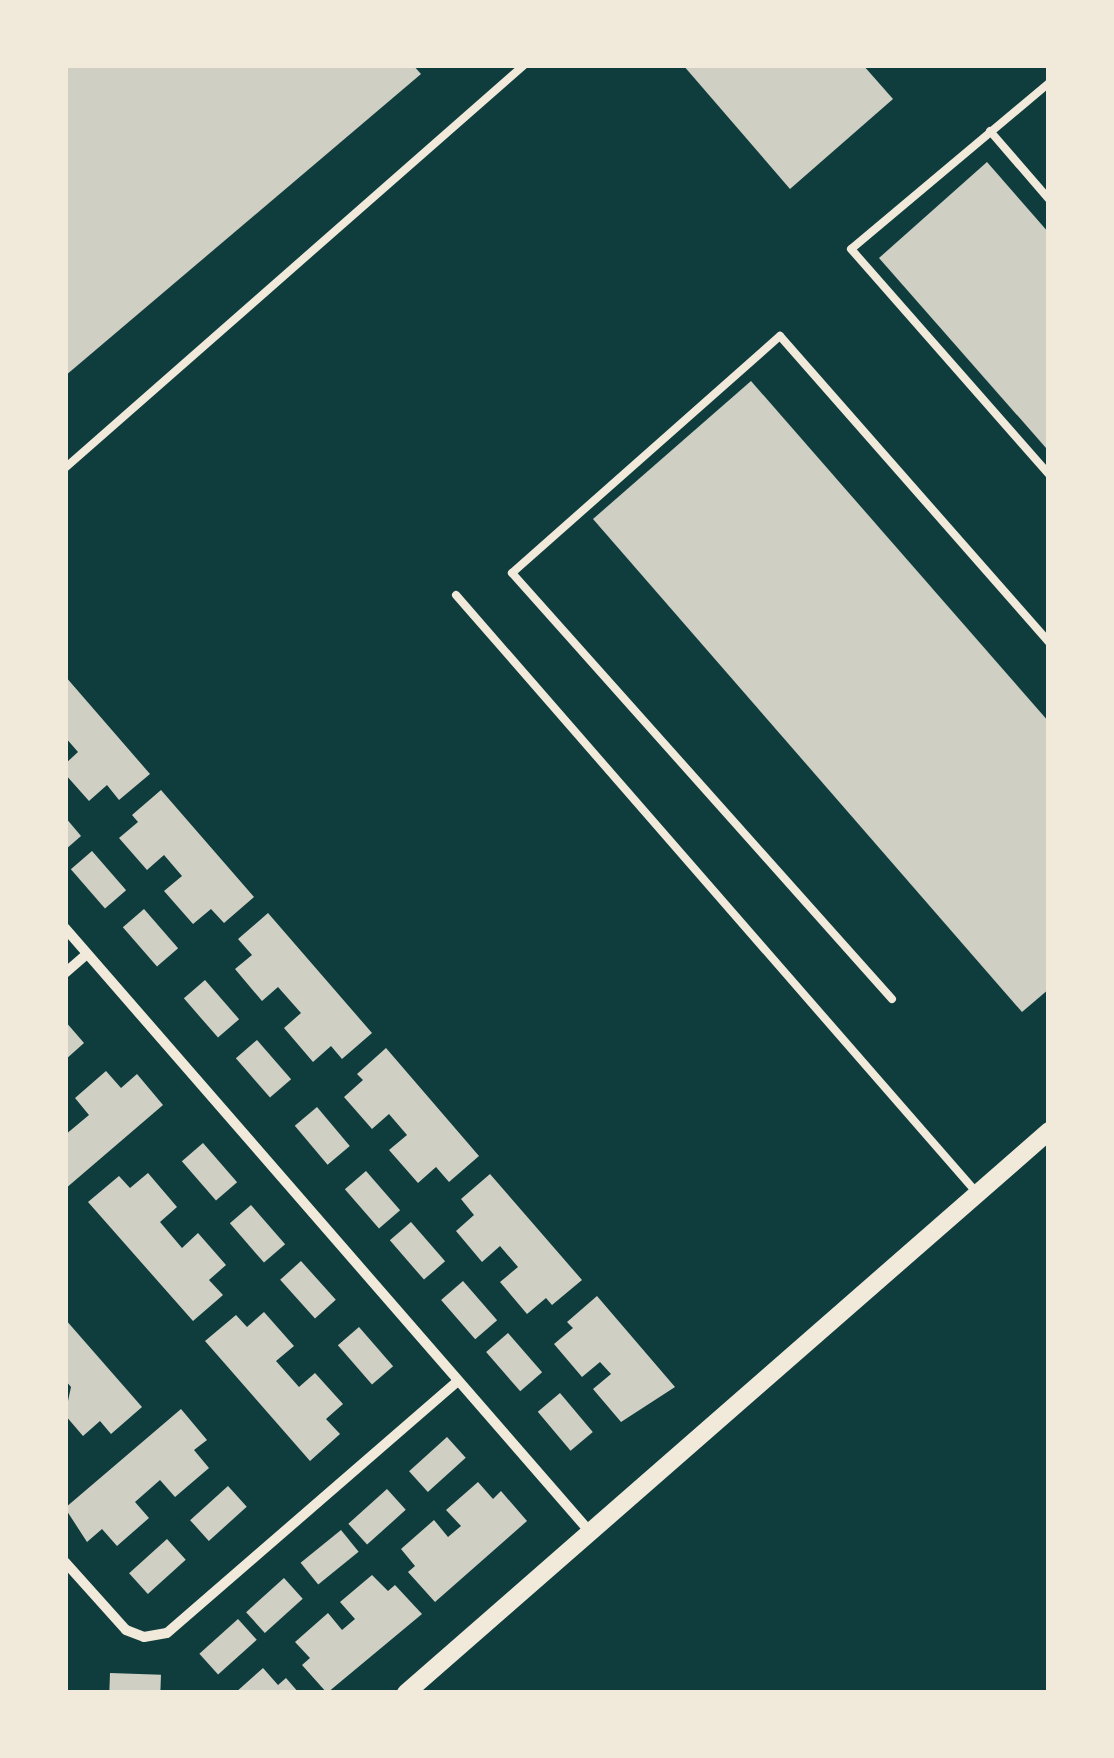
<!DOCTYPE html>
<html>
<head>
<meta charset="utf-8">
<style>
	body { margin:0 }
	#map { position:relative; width:1114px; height:1758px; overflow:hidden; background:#0f3d3e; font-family:"Titillium Web",sans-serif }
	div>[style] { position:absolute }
	.building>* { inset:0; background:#cfcfc3; transform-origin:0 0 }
	.service>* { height:8px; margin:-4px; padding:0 4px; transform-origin:4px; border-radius:4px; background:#f1e9da }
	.minor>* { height:10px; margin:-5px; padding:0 5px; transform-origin:5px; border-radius:5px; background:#f1e9da }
	.tertiary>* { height:18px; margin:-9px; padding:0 9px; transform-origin:9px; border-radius:9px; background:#f1e9da }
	span { translate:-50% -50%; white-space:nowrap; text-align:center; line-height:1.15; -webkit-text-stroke:9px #f1e9da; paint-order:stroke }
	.frame { position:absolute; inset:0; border:68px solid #f1e9da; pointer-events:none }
</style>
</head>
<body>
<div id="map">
	<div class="building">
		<div style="clip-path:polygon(65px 65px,413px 65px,421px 74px,65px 376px)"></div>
		<div style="clip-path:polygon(683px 65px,863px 65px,893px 99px,790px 189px)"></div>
		<div style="clip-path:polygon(987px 162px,1049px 233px,1046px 448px,879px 258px)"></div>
		<div style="clip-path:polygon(751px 381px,1049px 722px,1049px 989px,1022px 1012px,593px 519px)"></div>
		<div style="clip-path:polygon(65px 676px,150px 774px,119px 800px,107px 785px,89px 801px,65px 774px,65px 764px,78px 752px,65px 737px)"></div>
		<div style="clip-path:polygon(161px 790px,254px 897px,224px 923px,211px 909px,193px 924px,164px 891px,182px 876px,164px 855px,147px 870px,119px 838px,138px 822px,132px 815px)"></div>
		<div style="clip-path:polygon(65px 817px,81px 836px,65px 850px)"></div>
		<div style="left:92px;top:851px;width:52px;height:28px;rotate:49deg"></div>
		<div style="left:144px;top:909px;width:52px;height:28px;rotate:49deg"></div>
		<div style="clip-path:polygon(268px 913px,372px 1033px,342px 1059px,331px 1046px,313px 1062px,284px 1028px,301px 1013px,278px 987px,262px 1001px,235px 969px,252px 955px,238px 939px)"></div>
		<div style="left:205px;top:980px;width:52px;height:28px;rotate:49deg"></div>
		<div style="clip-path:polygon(65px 1021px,84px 1043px,65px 1060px)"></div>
		<div style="left:257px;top:1040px;width:52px;height:28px;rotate:49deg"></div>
		<div style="clip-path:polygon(386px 1048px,479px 1156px,449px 1182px,436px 1167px,418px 1183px,389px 1150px,407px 1135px,389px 1114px,372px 1129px,344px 1097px,363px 1080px,357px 1074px)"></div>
		<div style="clip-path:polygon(106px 1071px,121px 1088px,137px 1074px,163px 1105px,65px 1189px,65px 1135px,89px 1115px,75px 1098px)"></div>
		<div style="left:317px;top:1107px;width:51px;height:29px;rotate:50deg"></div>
		<div style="left:203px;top:1143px;width:52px;height:28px;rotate:49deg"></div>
		<div style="left:366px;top:1171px;width:52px;height:28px;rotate:49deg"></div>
		<div style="clip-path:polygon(148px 1173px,177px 1207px,160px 1222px,182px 1248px,198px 1233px,226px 1265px,209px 1280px,223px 1295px,193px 1321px,88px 1202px,119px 1176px,130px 1188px)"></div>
		<div style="clip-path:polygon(490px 1174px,582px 1280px,552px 1305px,546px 1298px,527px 1314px,500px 1282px,518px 1267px,500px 1246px,482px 1262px,456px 1231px,474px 1215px,461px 1199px)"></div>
		<div style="left:251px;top:1205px;width:52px;height:28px;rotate:49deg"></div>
		<div style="left:411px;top:1222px;width:52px;height:28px;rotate:49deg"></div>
		<div style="left:301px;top:1261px;width:52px;height:28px;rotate:48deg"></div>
		<div style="left:463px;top:1281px;width:52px;height:29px;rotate:49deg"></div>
		<div style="clip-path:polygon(597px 1296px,675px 1387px,621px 1422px,593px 1389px,611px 1374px,600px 1362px,582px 1377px,554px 1344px,573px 1328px,567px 1322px)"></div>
		<div style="clip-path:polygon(264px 1312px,294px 1346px,276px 1361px,299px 1387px,315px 1373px,343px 1404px,326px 1419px,340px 1434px,310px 1461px,205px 1341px,236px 1315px,247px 1327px)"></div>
		<div style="clip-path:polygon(65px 1319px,142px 1407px,111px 1434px,100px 1421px,83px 1436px,65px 1415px,71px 1387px,65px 1380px)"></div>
		<div style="left:359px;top:1327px;width:52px;height:28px;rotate:49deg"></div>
		<div style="left:508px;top:1333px;width:52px;height:29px;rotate:49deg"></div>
		<div style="left:560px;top:1393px;width:51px;height:29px;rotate:50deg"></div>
		<div style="clip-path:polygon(181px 1409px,207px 1440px,194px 1450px,209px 1468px,175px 1497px,160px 1480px,135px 1502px,149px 1518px,117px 1546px,102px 1529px,87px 1542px,65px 1508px)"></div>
		<div style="left:447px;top:1437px;width:28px;height:51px;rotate:48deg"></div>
		<div style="clip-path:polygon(478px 1482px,493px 1499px,501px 1491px,527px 1521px,435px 1602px,408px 1572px,415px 1566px,401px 1549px,434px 1520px,448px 1537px,461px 1526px,446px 1510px)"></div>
		<div style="left:228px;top:1486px;width:28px;height:51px;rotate:48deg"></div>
		<div style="left:387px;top:1489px;width:28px;height:52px;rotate:48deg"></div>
		<div style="left:341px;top:1530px;width:28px;height:52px;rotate:51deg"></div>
		<div style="left:167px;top:1539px;width:28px;height:51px;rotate:48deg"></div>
		<div style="clip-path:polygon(372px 1575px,388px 1591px,395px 1585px,422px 1614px,327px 1693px,302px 1665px,310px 1658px,295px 1642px,328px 1613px,342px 1630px,355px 1619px,340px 1602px)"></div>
		<div style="left:284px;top:1578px;width:28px;height:51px;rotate:48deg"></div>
		<div style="left:238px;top:1619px;width:28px;height:52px;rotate:48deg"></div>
		<div style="clip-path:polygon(263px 1668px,278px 1685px,286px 1678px,299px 1693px,235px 1693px)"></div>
		<div style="left:110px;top:1673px;width:51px;height:20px;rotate:2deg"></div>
	</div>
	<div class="service">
		<div style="left:1049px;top:83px;width:258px;rotate:140deg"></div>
		<div style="left:851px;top:249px;width:300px;rotate:48.7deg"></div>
		<div style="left:990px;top:131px;width:90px;rotate:49.1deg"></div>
		<div style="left:65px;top:468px;width:611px;rotate:-41.28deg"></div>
		<div style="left:456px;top:595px;width:793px;rotate:48.94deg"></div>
		<div style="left:892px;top:999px;width:571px;rotate:-131.73deg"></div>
		<div style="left:512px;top:573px;width:358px;rotate:-41.5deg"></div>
		<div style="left:780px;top:336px;width:407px;rotate:48.7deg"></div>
	</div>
	<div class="minor">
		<div style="left:65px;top:928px;width:802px;rotate:49deg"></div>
		<div style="left:65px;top:973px;width:29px;rotate:-41deg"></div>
		<div style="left:65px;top:1562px;width:91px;rotate:48.1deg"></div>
		<div style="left:126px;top:1630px;width:19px;rotate:21deg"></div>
		<div style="left:144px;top:1637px;width:23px;rotate:-10deg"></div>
		<div style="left:167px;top:1633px;width:384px;rotate:-40.9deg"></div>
	</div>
	<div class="tertiary">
		<div style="left:406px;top:1693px;width:854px;rotate:-41.15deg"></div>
	</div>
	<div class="frame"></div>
</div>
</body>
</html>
